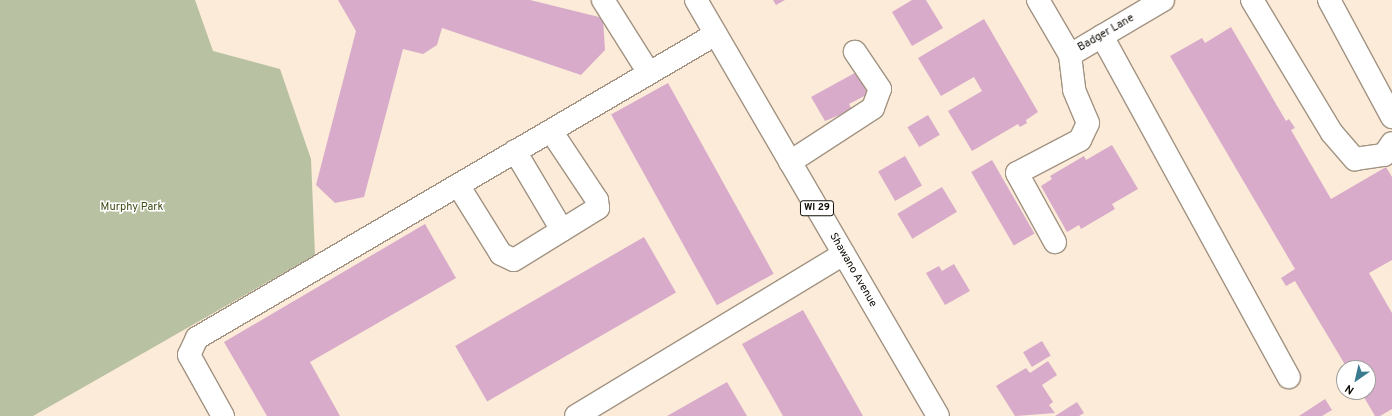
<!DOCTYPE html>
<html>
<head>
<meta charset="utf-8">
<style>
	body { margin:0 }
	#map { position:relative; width:1392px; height:416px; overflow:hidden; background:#fbebd8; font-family:Overpass,sans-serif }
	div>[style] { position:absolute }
	.green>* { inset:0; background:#b8c1a2 }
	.building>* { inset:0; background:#d9abca; transform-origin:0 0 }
	.roads { filter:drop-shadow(1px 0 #a29382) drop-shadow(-1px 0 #a29382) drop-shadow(0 1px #a29382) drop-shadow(0 -1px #a29382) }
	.minor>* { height:22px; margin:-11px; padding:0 11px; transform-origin:11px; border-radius:11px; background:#fff }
	.major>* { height:22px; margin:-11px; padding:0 11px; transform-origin:11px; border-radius:11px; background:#fff }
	span { translate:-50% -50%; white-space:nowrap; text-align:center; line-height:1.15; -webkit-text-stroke:3px #fff; paint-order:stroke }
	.shield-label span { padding:1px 3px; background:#fff; border:1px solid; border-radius:3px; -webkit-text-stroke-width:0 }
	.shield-label { font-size:10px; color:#110c06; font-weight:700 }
	.street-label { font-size:11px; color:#110c06 }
	.park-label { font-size:11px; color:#3d4812 }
	.north { position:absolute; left:1336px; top:360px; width:40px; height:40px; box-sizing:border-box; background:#fff; border:1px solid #a09e9b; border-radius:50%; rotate:214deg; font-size:11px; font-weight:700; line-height:16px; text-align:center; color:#110c06 }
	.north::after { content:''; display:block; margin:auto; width:14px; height:18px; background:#3a7a8e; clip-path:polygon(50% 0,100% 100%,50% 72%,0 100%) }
</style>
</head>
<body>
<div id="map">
	<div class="green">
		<div style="clip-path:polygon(0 0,195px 0,213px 51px,280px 69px,311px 159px,315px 255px,33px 416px,0 416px)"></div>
	</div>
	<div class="building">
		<div style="clip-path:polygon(338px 0,530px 0,603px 18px,605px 50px,581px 75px,442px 28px,437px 45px,423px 54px,403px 49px,364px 197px,335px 203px,316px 185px,356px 31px)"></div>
		<div style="clip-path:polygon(773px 0,785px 0,776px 5px)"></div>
		<div style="clip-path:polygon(912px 0,926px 0,943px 28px,912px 46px,892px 12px)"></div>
		<div style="clip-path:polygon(984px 19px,1038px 112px,1026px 120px,1027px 123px,1020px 127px,1018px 124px,972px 151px,948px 111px,982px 91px,974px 77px,941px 96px,918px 58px)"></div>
		<div style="clip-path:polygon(1231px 27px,1286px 121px,1289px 119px,1295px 128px,1291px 130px,1331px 199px,1386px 167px,1392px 177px,1392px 260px,1369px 273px,1392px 313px,1392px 409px,1380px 416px,1375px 416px,1361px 392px,1368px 392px,1368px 368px,1347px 368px,1295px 281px,1286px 286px,1281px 278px,1295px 269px,1170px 56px,1202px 38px,1205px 43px)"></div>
		<div style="clip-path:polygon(862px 69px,874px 91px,849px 104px,852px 110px,825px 121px,811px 97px)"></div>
		<div style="left:668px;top:83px;width:218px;height:65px;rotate:61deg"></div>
		<div style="left:928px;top:115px;width:23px;height:24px;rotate:59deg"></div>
		<div style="clip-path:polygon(1112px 145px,1138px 189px,1112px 204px,1115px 209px,1081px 229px,1079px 225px,1067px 232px,1041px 186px,1052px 179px,1050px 176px,1084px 156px,1086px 160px)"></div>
		<div style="left:905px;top:156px;width:34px;height:31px;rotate:60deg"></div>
		<div style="left:992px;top:160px;width:85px;height:24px;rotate:60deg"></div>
		<div style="left:942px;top:187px;width:29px;height:52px;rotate:59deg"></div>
		<div style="clip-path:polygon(425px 224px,456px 278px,310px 362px,340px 416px,267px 416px,224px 342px)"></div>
		<div style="left:644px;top:237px;width:64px;height:218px;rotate:60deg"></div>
		<div style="clip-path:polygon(954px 264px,970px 291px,945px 305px,926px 273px,939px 266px,942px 271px)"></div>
		<div style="clip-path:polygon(803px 310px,863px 416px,783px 416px,742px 344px)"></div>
		<div style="left:1042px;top:341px;width:17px;height:22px;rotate:59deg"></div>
		<div style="clip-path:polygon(1048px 361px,1057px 375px,1042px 385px,1053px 402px,1049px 405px,1055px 413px,1015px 416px,996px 386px,1026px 368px,1030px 373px)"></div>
		<div style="clip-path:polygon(727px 382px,747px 416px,667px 416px)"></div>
		<div style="clip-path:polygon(1325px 399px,1332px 410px,1322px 416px,1299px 416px)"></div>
		<div style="clip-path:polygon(1077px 402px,1084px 413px,1079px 416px,1055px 416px)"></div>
	</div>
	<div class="roads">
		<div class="minor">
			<div style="left:603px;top:0;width:86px;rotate:57.8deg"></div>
			<div style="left:1038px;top:0;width:64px;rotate:59.8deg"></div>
			<div style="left:1070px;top:55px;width:35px;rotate:83deg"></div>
			<div style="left:1074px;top:90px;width:36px;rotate:67deg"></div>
			<div style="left:1088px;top:123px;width:19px;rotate:115deg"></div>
			<div style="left:1080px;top:140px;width:71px;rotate:152.4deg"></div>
			<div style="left:1017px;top:173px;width:79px;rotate:61.2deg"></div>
			<div style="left:1252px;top:0;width:155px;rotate:59deg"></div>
			<div style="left:1332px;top:133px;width:35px;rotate:49deg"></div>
			<div style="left:1355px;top:159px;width:29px;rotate:-8deg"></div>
			<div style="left:1384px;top:155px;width:14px;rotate:-56deg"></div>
			<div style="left:1329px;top:0;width:133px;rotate:61.7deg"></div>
			<div style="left:1102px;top:36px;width:389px;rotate:61.3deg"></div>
			<div style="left:1070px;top:55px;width:108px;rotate:-30.6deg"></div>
			<div style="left:515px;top:151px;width:92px;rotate:59.3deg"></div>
			<div style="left:790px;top:162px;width:99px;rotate:-33deg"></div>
			<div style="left:873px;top:108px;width:20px;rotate:-70deg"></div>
			<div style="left:880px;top:89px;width:45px;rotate:-124deg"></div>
			<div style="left:458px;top:185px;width:81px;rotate:58.1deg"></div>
			<div style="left:501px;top:254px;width:14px;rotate:25deg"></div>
			<div style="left:514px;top:260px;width:99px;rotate:-31.8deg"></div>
			<div style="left:598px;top:208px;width:8px;rotate:-97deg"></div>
			<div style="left:597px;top:200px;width:83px;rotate:-123.7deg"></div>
			<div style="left:223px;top:416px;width:70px;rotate:-119.1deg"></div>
			<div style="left:189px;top:355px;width:19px;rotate:-65deg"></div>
			<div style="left:197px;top:338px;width:601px;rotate:-30.36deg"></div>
			<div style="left:576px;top:416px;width:313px;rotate:-31.2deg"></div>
		</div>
		<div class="major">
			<div style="left:696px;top:0;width:481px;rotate:59.8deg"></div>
		</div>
	</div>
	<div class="shield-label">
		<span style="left:817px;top:208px">WI 29</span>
	</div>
	<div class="street-label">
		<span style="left:1106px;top:33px;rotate:-30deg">Badger Lane</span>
		<span style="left:853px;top:270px;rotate:60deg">Shawano Avenue</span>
	</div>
	<div class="park-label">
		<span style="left:132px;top:207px">Murphy Park</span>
	</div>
	<div class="north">N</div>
</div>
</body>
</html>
